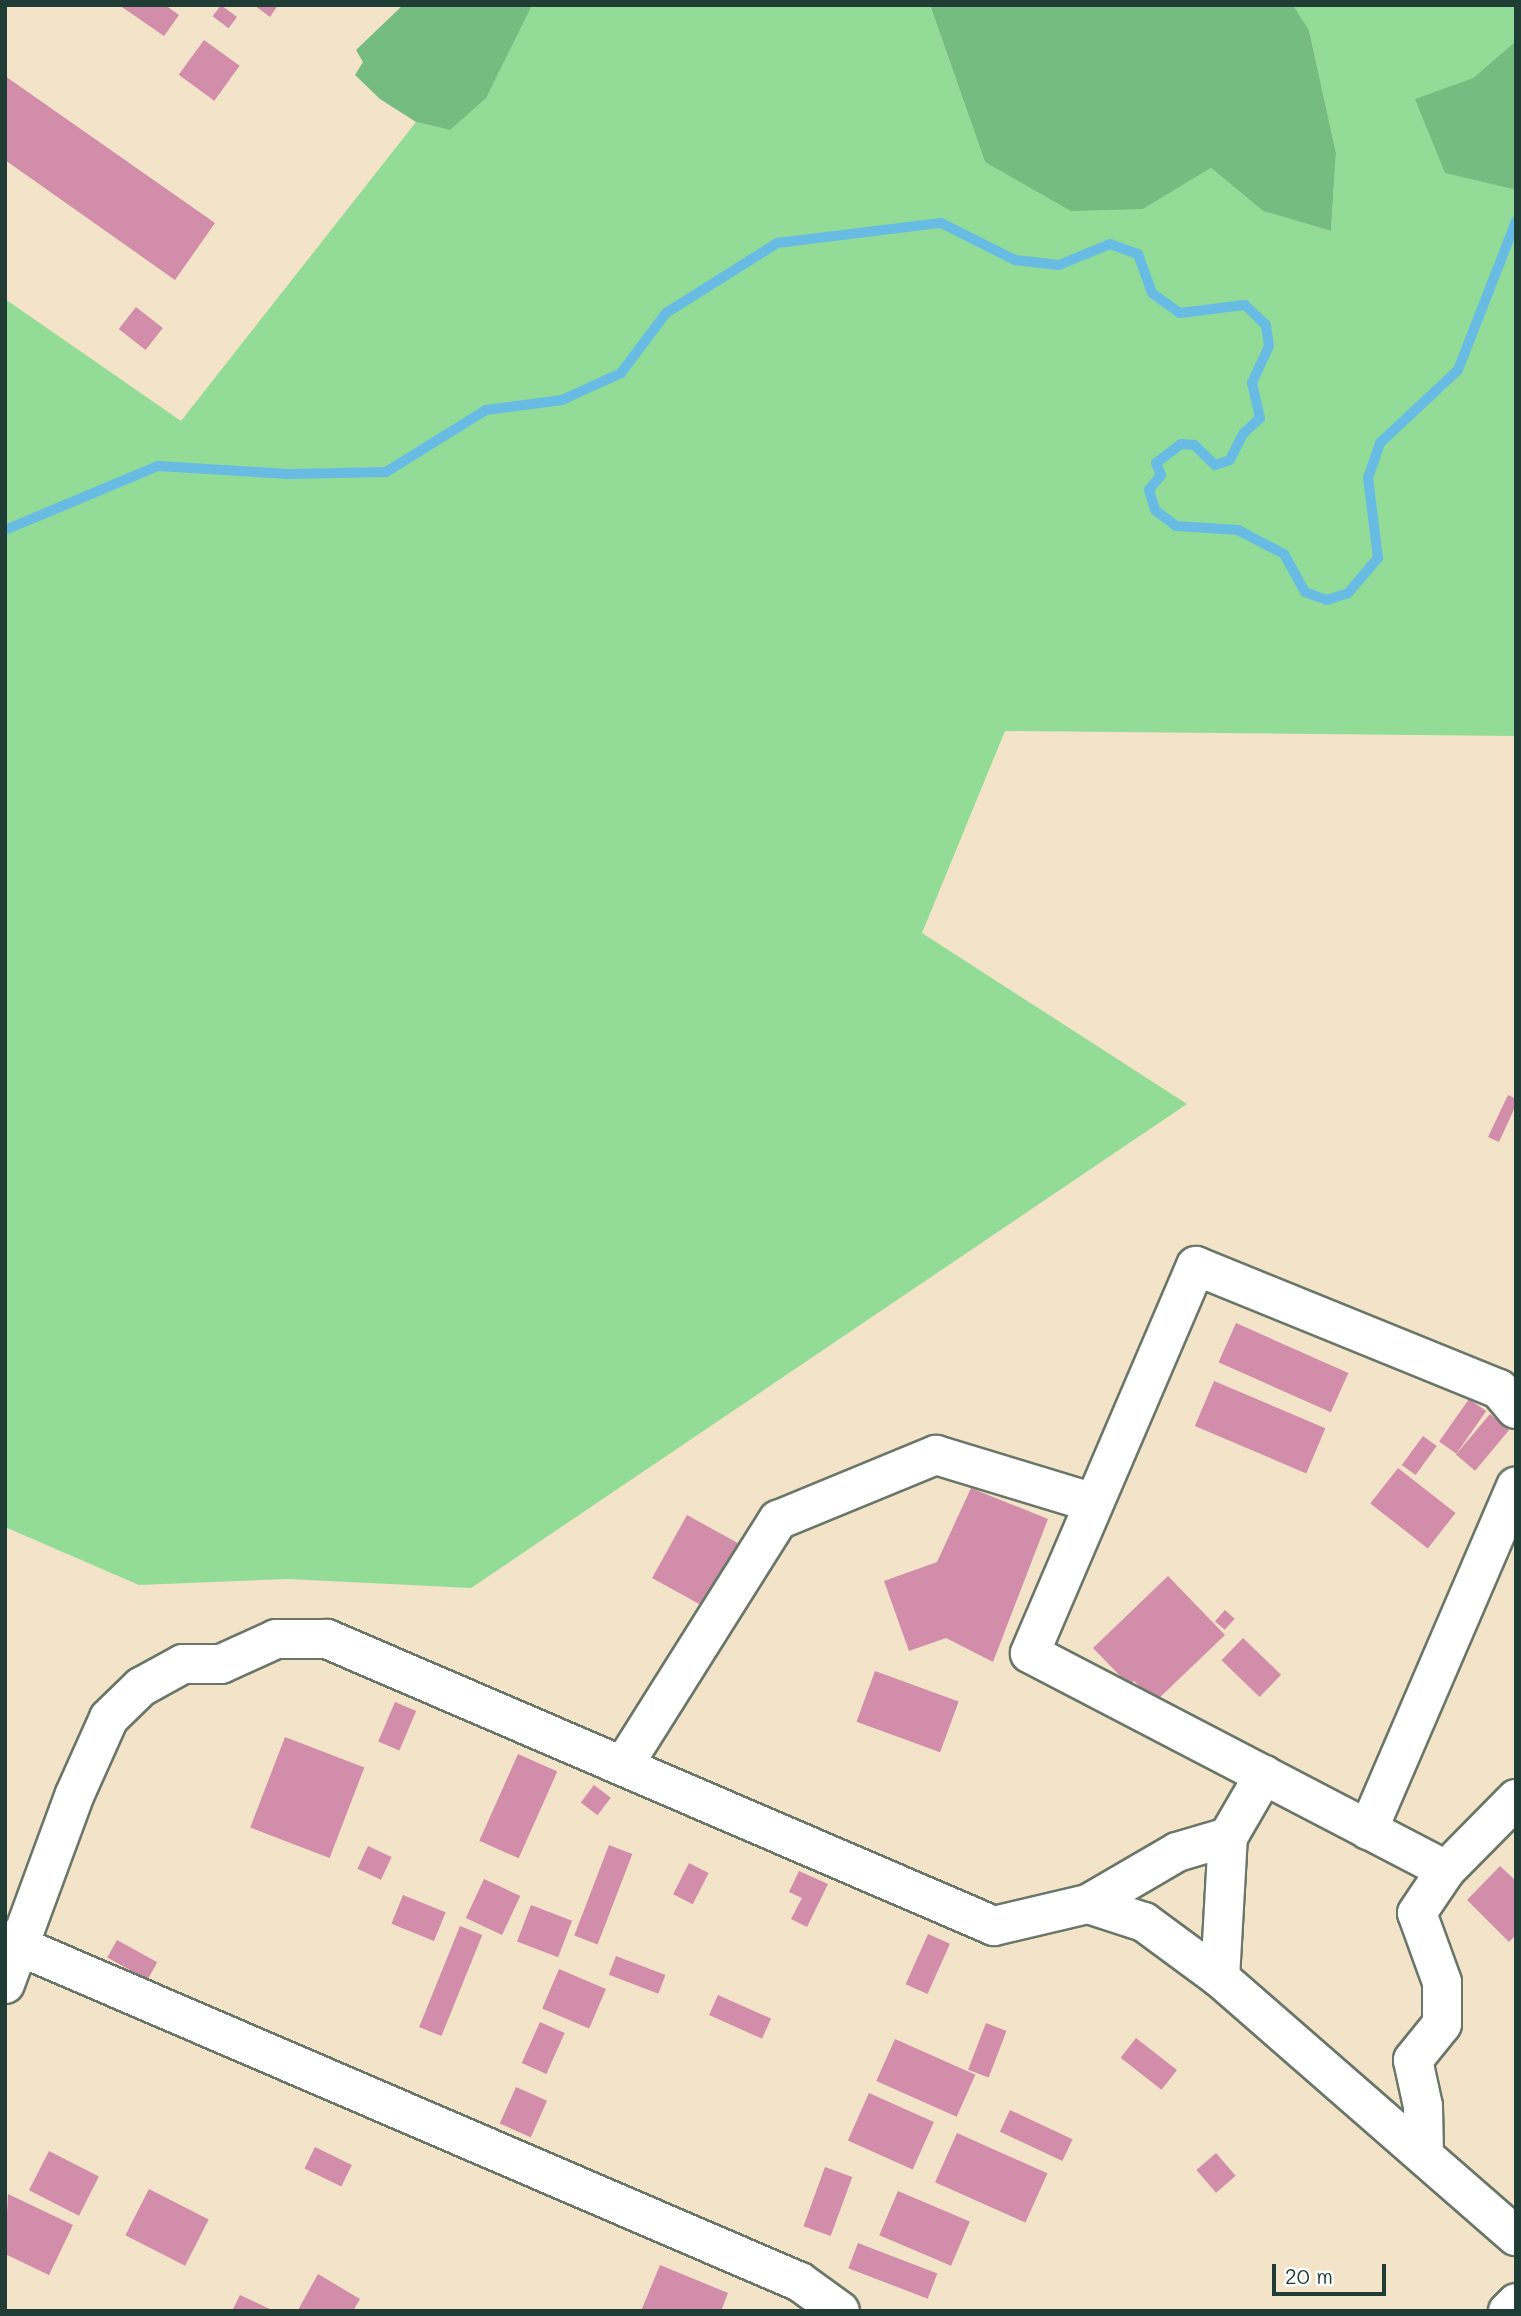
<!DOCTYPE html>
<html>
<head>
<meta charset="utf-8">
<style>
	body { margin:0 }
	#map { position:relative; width:1521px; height:2316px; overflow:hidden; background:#f3e3c8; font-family:Mali,sans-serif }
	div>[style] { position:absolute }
	.green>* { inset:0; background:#92dc98 }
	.forest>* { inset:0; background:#75bc80 }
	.stream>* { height:10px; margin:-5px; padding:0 5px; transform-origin:5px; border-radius:5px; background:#68bce4 }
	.building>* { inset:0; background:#d28daa; transform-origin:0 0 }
	.roads { filter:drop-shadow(2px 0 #697768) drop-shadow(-2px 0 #697768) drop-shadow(0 2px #697768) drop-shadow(0 -2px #697768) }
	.minor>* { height:38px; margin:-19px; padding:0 19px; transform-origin:19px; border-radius:19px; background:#fff }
	.major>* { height:38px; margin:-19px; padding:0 19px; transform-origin:19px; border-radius:19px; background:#fff }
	span { translate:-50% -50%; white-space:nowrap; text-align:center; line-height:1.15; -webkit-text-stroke:6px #fff; paint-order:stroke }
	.frame { position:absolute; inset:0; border:7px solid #1f3d34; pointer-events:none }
	.scale { position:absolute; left:1272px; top:2264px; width:114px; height:32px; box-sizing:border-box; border:4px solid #1f3d34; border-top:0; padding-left:9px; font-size:21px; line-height:24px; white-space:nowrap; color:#1f3d34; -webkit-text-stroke:5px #fff; paint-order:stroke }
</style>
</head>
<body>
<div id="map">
	<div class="green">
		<div style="clip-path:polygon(532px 5px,930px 5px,985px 162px,1143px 209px,1211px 168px,1263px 211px,1331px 231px,1336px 153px,1309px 30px,1293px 5px,1516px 5px,1516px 41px,1473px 78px,1416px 99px,1446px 173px,1516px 190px,1516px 736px,1005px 731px,922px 933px,1187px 1104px,471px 1588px,288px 1579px,139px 1585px,5px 1527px,5px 299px,181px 421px,416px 122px,450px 130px)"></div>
	</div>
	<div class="forest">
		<div style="clip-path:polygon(403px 5px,532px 5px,486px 98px,450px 130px,416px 122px,380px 99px,355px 75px,363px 62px,356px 50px)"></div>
		<div style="clip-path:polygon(930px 5px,1293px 5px,1309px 30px,1336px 153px,1331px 231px,1263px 211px,1211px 168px,1143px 209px,1071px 211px,985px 162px)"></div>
		<div style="clip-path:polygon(1516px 41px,1516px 190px,1445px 173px,1415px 99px,1473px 78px)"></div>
	</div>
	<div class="stream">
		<div style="left:5px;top:530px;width:166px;rotate:-22.7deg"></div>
		<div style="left:158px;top:466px;width:131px;rotate:3.5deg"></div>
		<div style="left:289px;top:474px;width:97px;rotate:-1.2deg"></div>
		<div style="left:386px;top:472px;width:118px;rotate:-31.8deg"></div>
		<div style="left:486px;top:410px;width:77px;rotate:-7.5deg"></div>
		<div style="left:562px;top:400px;width:65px;rotate:-24.6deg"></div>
		<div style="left:621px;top:373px;width:75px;rotate:-53.1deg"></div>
		<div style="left:666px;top:313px;width:131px;rotate:-32.2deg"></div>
		<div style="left:777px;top:243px;width:165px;rotate:-7deg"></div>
		<div style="left:941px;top:223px;width:83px;rotate:26.6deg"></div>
		<div style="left:1015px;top:260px;width:44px;rotate:6.5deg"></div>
		<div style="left:1059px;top:265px;width:55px;rotate:-22.4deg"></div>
		<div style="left:1110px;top:244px;width:30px;rotate:20deg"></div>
		<div style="left:1138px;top:254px;width:41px;rotate:70.3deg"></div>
		<div style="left:1152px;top:293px;width:34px;rotate:36deg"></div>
		<div style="left:1180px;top:313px;width:65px;rotate:-7deg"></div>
		<div style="left:1245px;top:305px;width:29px;rotate:44deg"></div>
		<div style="left:1266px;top:325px;width:21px;rotate:82deg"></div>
		<div style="left:1269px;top:346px;width:41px;rotate:114.7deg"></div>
		<div style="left:1252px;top:383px;width:36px;rotate:77deg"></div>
		<div style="left:1260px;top:418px;width:23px;rotate:137deg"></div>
		<div style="left:1243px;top:434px;width:29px;rotate:117deg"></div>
		<div style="left:1230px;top:460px;width:16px;rotate:162deg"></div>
		<div style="left:1215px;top:465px;width:29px;rotate:-136deg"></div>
		<div style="left:1194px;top:445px;width:13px;rotate:-176deg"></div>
		<div style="left:1181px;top:444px;width:31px;rotate:143deg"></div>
		<div style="left:1156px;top:463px;width:13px;rotate:67deg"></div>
		<div style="left:1161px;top:475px;width:19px;rotate:129deg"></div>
		<div style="left:1149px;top:490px;width:21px;rotate:73deg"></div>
		<div style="left:1155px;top:510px;width:26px;rotate:37deg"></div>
		<div style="left:1176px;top:526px;width:62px;rotate:3.7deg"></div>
		<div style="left:1238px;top:530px;width:52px;rotate:27.6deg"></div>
		<div style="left:1284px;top:554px;width:43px;rotate:61.1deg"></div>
		<div style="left:1305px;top:592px;width:23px;rotate:20deg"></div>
		<div style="left:1327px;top:600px;width:22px;rotate:-18deg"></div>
		<div style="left:1348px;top:593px;width:46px;rotate:-49.4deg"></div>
		<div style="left:1378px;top:558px;width:81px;rotate:-97.1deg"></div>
		<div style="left:1368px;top:478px;width:37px;rotate:-71deg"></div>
		<div style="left:1380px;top:443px;width:107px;rotate:-43.1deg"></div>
		<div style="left:1458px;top:370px;width:160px;rotate:-68.7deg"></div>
	</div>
	<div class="building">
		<div style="clip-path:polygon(119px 5px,165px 5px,179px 15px,164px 36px)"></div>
		<div style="left:221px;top:5px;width:20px;height:14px;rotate:37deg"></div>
		<div style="clip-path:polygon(254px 5px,278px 5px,270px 17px)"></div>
		<div style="left:204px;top:40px;width:44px;height:43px;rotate:36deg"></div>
		<div style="clip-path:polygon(5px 76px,215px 223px,175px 280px,5px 160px)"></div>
		<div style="left:136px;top:307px;width:34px;height:28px;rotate:38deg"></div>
		<div style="clip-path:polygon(1508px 1095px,1516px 1099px,1516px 1105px,1499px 1142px,1488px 1137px)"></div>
		<div style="left:1236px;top:1323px;width:123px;height:43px;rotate:24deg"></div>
		<div style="left:1214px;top:1381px;width:121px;height:49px;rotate:23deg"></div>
		<div style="left:1469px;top:1399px;width:21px;height:52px;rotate:35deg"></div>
		<div style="left:1490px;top:1414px;width:25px;height:53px;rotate:40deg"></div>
		<div style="left:1423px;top:1436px;width:17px;height:36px;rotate:36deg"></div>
		<div style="left:1398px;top:1468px;width:73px;height:45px;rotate:38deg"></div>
		<div style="clip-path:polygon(971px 1488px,1048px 1519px,993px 1662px,946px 1638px,909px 1651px,884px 1581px,937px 1562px)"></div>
		<div style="left:687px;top:1515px;width:60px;height:72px;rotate:29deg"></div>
		<div style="clip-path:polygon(1168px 1576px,1225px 1635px,1155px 1702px,1134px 1681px,1129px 1685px,1093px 1648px)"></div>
		<div style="left:1225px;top:1610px;width:13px;height:15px;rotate:42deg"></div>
		<div style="left:1243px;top:1638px;width:53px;height:31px;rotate:44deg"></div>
		<div style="left:875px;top:1671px;width:89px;height:54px;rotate:20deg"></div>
		<div style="left:395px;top:1702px;width:23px;height:43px;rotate:23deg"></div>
		<div style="left:285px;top:1737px;width:85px;height:97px;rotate:21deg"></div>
		<div style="left:518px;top:1754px;width:43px;height:95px;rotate:24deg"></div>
		<div style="left:594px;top:1785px;width:21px;height:22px;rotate:37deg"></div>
		<div style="left:609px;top:1845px;width:25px;height:97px;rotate:21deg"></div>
		<div style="left:368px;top:1846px;width:26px;height:25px;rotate:25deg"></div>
		<div style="left:689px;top:1863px;width:22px;height:35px;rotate:27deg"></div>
		<div style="clip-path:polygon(1500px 1866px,1516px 1881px,1516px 1935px,1509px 1942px,1467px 1900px)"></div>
		<div style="clip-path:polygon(799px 1871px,828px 1884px,807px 1927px,791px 1919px,802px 1898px,789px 1892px)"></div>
		<div style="left:484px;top:1879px;width:40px;height:43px;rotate:25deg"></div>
		<div style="left:403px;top:1895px;width:46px;height:31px;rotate:22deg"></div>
		<div style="left:531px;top:1905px;width:44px;height:39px;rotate:21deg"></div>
		<div style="left:460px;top:1926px;width:24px;height:109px;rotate:22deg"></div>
		<div style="left:928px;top:1934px;width:24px;height:55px;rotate:24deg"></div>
		<div style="left:117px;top:1940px;width:46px;height:20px;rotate:29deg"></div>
		<div style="left:616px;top:1956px;width:53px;height:20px;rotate:21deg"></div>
		<div style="left:559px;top:1969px;width:51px;height:43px;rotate:23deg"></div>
		<div style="left:718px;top:1995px;width:58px;height:22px;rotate:24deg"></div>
		<div style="left:540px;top:2022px;width:27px;height:45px;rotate:24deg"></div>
		<div style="left:986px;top:2023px;width:22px;height:50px;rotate:21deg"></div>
		<div style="left:1136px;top:2038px;width:52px;height:25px;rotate:38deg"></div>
		<div style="left:895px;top:2039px;width:88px;height:46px;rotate:24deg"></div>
		<div style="left:516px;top:2087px;width:34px;height:40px;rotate:24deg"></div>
		<div style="left:869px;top:2093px;width:71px;height:52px;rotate:24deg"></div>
		<div style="left:1010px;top:2110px;width:69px;height:24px;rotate:25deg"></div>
		<div style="left:957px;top:2133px;width:99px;height:54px;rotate:24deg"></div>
		<div style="left:315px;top:2147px;width:41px;height:24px;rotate:26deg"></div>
		<div style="left:49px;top:2151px;width:56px;height:44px;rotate:27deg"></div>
		<div style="left:1216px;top:2153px;width:30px;height:26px;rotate:49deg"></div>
		<div style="left:825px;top:2167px;width:29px;height:63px;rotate:20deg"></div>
		<div style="left:149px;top:2189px;width:67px;height:52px;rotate:27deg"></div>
		<div style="left:898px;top:2191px;width:78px;height:48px;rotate:23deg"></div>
		<div style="clip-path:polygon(8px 2194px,73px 2225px,49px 2275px,5px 2254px)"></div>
		<div style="left:858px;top:2243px;width:85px;height:27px;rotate:21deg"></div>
		<div style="clip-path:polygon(660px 2265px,728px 2293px,721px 2311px,641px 2311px)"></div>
		<div style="clip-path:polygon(318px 2274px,360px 2299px,353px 2311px,298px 2310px)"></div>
		<div style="clip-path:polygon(240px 2295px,274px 2311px,232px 2311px)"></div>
	</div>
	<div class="roads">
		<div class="minor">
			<div style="left:623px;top:1766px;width:291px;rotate:-57.8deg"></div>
			<div style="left:778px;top:1520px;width:171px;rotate:-22.4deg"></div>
			<div style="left:936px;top:1455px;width:165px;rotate:16.9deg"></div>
			<div style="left:1368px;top:1830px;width:374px;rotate:-66.7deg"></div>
			<div style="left:1446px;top:1870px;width:469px;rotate:-152.5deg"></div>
			<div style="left:1030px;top:1653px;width:421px;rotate:-66.8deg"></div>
			<div style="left:1196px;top:1266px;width:327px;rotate:22.1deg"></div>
			<div style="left:1499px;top:1389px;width:26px;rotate:50deg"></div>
			<div style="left:1088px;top:1904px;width:103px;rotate:-30.3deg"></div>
			<div style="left:1177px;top:1852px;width:53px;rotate:-16.4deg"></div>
			<div style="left:5px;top:1940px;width:865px;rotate:23.28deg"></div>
			<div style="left:800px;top:2282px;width:49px;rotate:35.9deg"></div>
			<div style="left:1220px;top:1978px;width:141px;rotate:-86.8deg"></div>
			<div style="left:1228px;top:1837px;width:72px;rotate:-59.9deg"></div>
			<div style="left:5px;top:1984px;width:202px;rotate:-69.8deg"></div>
			<div style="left:75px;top:1794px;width:83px;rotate:-65.9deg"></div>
			<div style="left:109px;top:1718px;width:45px;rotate:-44.1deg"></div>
			<div style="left:141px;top:1687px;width:48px;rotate:-28.7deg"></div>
			<div style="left:183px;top:1664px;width:38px"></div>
			<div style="left:221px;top:1664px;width:60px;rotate:-24.4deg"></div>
			<div style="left:276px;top:1639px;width:51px"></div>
			<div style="left:327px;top:1639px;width:726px;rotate:23.28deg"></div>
			<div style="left:994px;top:1926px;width:97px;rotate:-13.2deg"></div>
			<div style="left:1088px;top:1904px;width:59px;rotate:17.8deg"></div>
			<div style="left:1144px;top:1922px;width:94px;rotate:36.4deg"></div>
			<div style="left:1220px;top:1978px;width:393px;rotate:41.1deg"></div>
			<div style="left:1424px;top:2155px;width:49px;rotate:-91.2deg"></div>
			<div style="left:1423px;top:2106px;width:47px;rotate:-102.3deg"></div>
			<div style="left:1413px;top:2060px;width:46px;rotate:-51.1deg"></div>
			<div style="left:1442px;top:2024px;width:42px;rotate:-90deg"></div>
			<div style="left:1442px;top:1982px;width:73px;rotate:-109.9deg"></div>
			<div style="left:1417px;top:1913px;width:52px;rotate:-56deg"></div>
			<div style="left:1446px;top:1870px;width:100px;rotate:-45.4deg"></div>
		</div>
		<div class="major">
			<div style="left:1508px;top:2311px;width:11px;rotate:-45deg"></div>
		</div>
	</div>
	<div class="frame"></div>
	<div class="scale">20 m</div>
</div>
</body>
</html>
